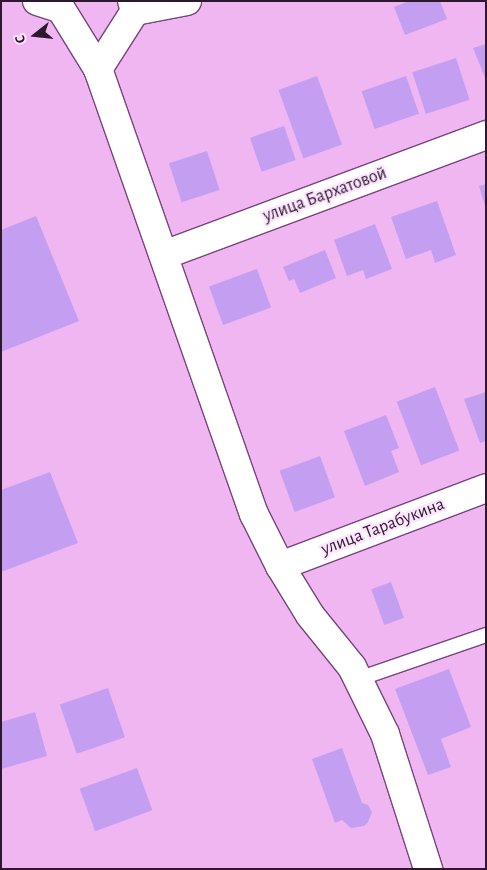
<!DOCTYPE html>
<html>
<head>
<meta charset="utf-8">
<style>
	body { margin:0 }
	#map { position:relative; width:487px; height:870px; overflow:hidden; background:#efb6f2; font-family:"Alegreya Sans",sans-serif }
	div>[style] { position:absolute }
	.building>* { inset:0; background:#c49ff1; transform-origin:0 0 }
	.roads { filter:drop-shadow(1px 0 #77457b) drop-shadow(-1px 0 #77457b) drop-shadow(0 1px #77457b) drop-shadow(0 -1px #77457b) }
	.service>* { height:14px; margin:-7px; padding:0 7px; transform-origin:7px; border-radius:7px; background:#fff }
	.minor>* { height:28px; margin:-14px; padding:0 14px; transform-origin:14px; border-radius:14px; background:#fff }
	span { translate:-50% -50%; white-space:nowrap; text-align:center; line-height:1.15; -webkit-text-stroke:4.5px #fce5fd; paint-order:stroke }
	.street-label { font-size:18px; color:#2d182e }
	.frame { position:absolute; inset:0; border:2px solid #2d182e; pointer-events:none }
	.north { position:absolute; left:10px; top:10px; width:50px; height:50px; -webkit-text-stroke:4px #fce5fd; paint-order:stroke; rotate:254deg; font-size:14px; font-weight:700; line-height:20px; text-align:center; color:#2d182e }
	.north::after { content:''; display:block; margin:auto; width:18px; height:22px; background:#2d182e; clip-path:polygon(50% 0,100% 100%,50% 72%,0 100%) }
</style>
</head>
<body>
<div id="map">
	<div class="building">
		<div style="clip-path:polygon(409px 1px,440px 1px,447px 19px,405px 35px,394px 7px)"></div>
		<div style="clip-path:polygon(486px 44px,486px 80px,473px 48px)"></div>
		<div style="left:456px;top:58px;width:44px;height:46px;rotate:72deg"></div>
		<div style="left:317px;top:76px;width:73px;height:41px;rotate:70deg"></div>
		<div style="left:406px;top:76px;width:40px;height:47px;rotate:71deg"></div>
		<div style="left:284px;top:126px;width:36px;height:36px;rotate:71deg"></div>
		<div style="left:207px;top:151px;width:41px;height:40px;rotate:72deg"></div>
		<div style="clip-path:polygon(486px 184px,486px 206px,485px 206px,479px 186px)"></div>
		<div style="clip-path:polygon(437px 201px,456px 255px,435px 263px,431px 250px,406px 259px,391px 217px)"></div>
		<div style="clip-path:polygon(36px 216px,79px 321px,1px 352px,1px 230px)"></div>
		<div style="clip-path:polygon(375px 224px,392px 269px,366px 279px,363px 270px,347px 276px,334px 240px)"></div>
		<div style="clip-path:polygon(325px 250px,336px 278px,300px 293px,294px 279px,289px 281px,283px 267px)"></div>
		<div style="left:257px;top:269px;width:41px;height:51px;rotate:70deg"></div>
		<div style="left:435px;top:387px;width:68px;height:41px;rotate:69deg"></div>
		<div style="clip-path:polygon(486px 392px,486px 441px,480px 443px,464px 399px)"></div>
		<div style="clip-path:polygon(386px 415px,399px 448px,391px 451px,399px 472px,365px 486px,344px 431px)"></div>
		<div style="left:320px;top:456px;width:44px;height:43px;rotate:70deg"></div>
		<div style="clip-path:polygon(50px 472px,78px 543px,1px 572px,1px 490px)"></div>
		<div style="left:391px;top:582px;width:38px;height:21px;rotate:70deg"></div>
		<div style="clip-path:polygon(449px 669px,471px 727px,441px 739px,451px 767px,428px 775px,395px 689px)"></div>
		<div style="left:108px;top:688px;width:52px;height:51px;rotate:71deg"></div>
		<div style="clip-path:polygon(35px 712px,47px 756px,1px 769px,1px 722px)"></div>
		<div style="clip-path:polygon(342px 748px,362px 803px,368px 805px,372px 812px,368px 822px,364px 826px,351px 828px,342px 820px,335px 823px,312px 759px)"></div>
		<div style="left:137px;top:768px;width:45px;height:61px;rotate:70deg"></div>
	</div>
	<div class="roads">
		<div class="service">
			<div style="left:358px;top:679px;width:135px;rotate:-19deg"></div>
		</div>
		<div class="minor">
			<div style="left:37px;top:1px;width:25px;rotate:18deg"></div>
			<div style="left:61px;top:9px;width:70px;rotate:58.3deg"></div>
			<div style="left:132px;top:1px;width:10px;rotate:73deg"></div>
			<div style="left:135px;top:11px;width:69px;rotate:122.5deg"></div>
			<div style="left:98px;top:69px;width:472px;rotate:70.7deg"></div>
			<div style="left:254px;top:514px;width:58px;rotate:63.4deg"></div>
			<div style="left:280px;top:566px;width:57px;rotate:58.5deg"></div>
			<div style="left:310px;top:615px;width:67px;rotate:51.1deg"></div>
			<div style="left:352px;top:667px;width:75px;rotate:63.8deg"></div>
			<div style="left:385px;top:734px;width:142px;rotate:72.3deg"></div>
			<div style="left:135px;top:11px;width:53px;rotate:-10.9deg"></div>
			<div style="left:164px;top:255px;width:344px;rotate:-20.4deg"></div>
			<div style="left:280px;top:566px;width:220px;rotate:-20.7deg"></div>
		</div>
	</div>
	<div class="street-label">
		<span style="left:325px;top:195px;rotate:-20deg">улица Бархатовой</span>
		<span style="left:383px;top:527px;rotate:-21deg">улица Тарабукина</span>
	</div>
	<div class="frame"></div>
	<div class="north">С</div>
</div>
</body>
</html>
